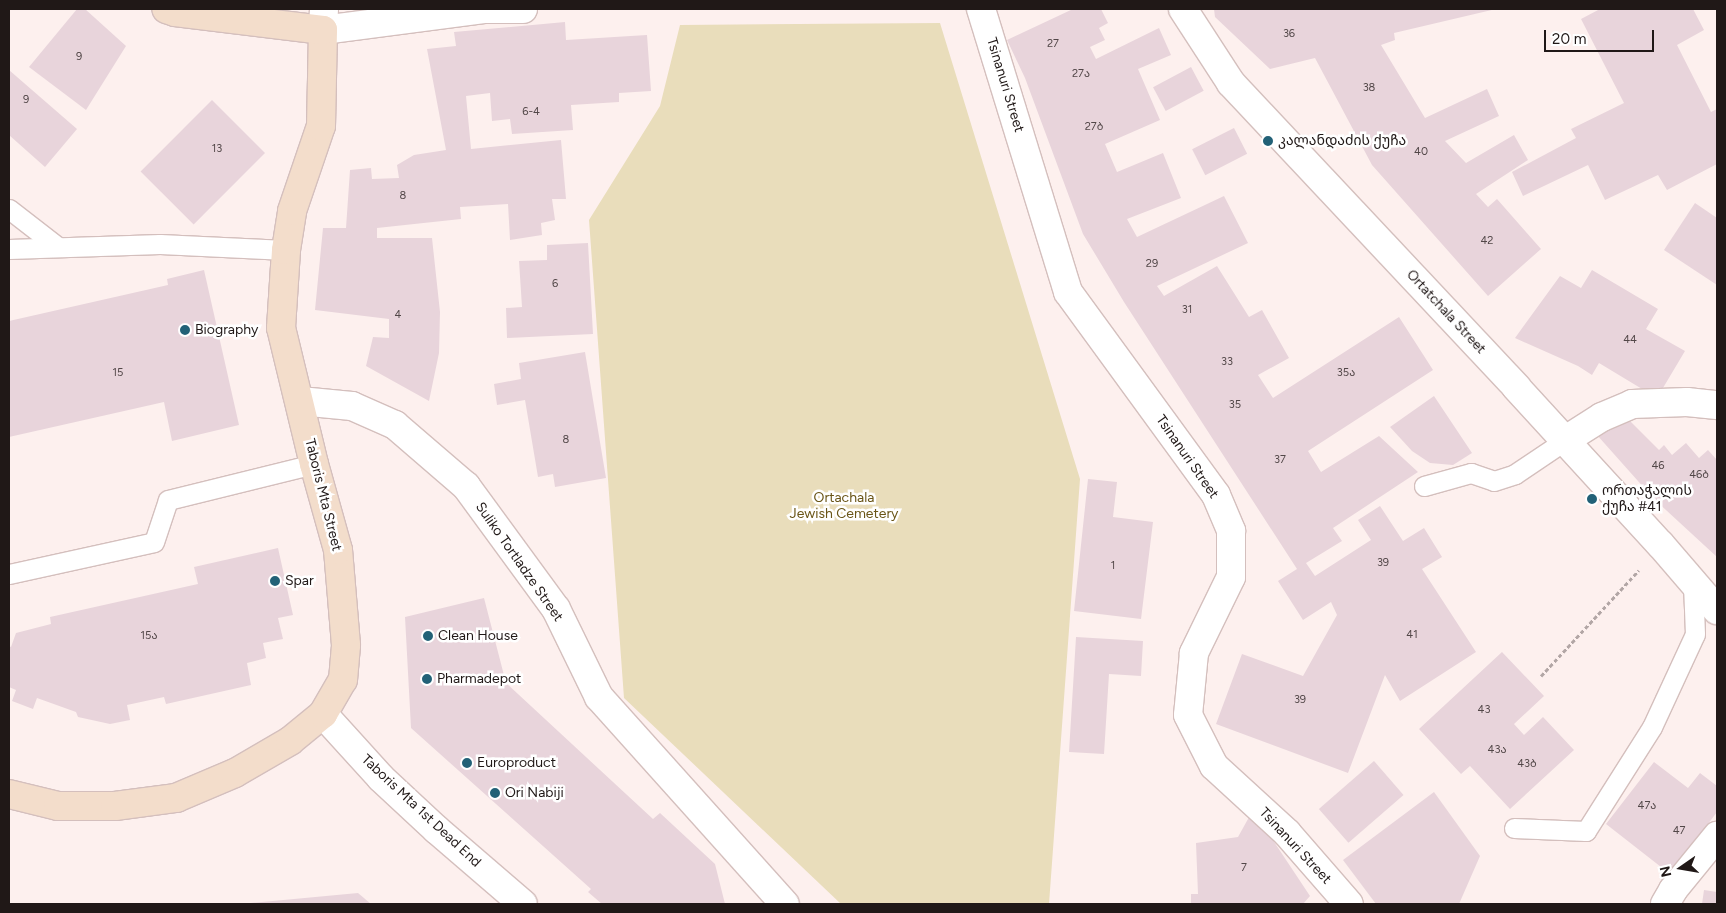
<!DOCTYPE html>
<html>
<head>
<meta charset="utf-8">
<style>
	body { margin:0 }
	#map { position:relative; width:1726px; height:913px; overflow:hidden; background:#fdf0ee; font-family:Figtree,"Noto Sans Georgian",sans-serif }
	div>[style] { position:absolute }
	.green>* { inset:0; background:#e9ddbb }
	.building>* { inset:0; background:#e8d4db; transform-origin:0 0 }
	.path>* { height:3px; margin-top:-1.5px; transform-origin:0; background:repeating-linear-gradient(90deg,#b2a6a5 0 4px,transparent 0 6.5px) }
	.roads { filter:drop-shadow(1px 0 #d4bfbd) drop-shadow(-1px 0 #d4bfbd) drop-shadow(0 1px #d4bfbd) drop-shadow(0 -1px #d4bfbd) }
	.lane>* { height:19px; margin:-9.5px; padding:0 9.5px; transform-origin:9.5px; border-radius:9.5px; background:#fff }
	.street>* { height:28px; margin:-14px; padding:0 14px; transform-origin:14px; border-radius:14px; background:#fff }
	.secondary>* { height:28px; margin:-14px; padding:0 14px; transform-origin:14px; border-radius:14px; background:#f3ddcb }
	.dots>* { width:14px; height:14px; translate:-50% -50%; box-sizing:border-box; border:2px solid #fff; border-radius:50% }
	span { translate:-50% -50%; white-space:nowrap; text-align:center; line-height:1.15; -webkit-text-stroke:5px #fff; paint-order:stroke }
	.number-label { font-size:11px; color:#524748 }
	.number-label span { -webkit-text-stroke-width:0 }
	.street-label { font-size:14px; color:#201817 }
	.poi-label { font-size:14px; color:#201817 }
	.left { translate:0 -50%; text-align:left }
	.park-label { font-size:14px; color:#6a5517 }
	.frame { position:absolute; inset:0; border:10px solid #201817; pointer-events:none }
	.north { position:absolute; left:1656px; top:843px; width:50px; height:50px; -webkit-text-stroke:4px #fff; paint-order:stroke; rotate:257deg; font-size:14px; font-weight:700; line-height:20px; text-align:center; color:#201817 }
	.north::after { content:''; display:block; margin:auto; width:18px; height:22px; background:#201817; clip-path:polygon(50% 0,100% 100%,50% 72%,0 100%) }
	.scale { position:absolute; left:1544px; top:30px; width:110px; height:22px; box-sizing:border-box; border:2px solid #201817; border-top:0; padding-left:6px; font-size:15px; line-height:18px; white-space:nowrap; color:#201817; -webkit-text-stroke:4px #fff; paint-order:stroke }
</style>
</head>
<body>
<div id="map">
	<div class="green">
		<div style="clip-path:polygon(940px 23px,1080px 479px,1049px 904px,841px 904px,624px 698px,589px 220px,660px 106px,680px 25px)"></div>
	</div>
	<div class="building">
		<div style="clip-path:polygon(77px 9px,85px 9px,126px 46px,86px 110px,29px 67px)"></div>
		<div style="clip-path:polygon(1073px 9px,1101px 9px,1108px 23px,1099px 28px,1105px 40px,1090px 47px,1096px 59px,1159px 28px,1171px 55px,1138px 69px,1160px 120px,1105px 144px,1117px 172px,1163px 153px,1181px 198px,1127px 219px,1137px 237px,1224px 196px,1248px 243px,1157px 286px,1164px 296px,1217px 266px,1249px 317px,1262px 310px,1289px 358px,1258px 375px,1273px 398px,1399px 317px,1433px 370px,1308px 451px,1321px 472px,1379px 436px,1418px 472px,1333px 528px,1342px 541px,1306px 563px,1315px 576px,1371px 540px,1358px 520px,1380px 506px,1403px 541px,1424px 528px,1442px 557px,1422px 569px,1476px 652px,1400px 701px,1385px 675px,1348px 773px,1216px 724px,1242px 654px,1303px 676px,1337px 615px,1331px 602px,1303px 620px,1278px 581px,1297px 569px,1124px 302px,1083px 234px,1025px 78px,1007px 40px)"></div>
		<div style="clip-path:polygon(1214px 9px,1496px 9px,1394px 33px,1395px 40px,1381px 45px,1425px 118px,1487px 89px,1499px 116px,1445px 141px,1466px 163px,1514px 135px,1528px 160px,1476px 194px,1488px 207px,1497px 199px,1541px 249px,1488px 296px,1372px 165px,1315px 58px,1270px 69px,1215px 17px)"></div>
		<div style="clip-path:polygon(1600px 9px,1693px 9px,1704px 30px,1677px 45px,1711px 112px,1717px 109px,1717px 164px,1667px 190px,1658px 175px,1605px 200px,1588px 165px,1523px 196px,1512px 172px,1576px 138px,1571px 129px,1624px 103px,1581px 19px)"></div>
		<div style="clip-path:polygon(565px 22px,566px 40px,647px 35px,651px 91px,619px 93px,619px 102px,571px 105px,573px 130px,512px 134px,510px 119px,492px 121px,490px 93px,466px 96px,471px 149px,561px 140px,566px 199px,552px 199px,555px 220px,541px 223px,542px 235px,510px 240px,508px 204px,460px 207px,461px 219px,377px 228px,377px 238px,432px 238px,440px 312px,439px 353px,429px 401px,366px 366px,373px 337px,389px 338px,389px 319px,315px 310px,323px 228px,346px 228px,350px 170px,371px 168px,372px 179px,399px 178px,397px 165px,414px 155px,446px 150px,427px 49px,456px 46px,454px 32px)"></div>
		<div style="left:1191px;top:67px;width:27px;height:43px;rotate:62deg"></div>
		<div style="clip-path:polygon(9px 70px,77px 129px,45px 167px,9px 135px)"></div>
		<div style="left:212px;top:100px;width:75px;height:101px;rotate:45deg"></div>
		<div style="left:1234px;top:128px;width:29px;height:47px;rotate:63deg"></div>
		<div style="clip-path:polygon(1695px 203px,1717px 218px,1717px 285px,1664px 250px)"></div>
		<div style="clip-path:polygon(588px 243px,593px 334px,507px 338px,506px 308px,522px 307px,519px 261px,547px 260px,547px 245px)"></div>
		<div style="clip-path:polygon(204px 270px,239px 425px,172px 441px,164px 402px,9px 437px,9px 321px,168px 285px,167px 279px)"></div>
		<div style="clip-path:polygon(1592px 270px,1658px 309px,1646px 329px,1685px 351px,1657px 398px,1599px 363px,1592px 375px,1578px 366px,1515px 338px,1560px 276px,1581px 288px)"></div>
		<div style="clip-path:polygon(585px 352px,606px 478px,555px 487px,553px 474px,538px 477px,525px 400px,497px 405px,494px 384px,521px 379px,519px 363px)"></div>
		<div style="clip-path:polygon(1434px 396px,1472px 453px,1453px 465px,1430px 463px,1412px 451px,1390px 427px)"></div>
		<div style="clip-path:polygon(1628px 419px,1659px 450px,1664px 445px,1672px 455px,1686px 443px,1699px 458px,1708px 450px,1717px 460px,1717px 557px,1654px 499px,1597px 435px)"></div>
		<div style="clip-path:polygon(1088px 479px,1117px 482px,1113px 517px,1153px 522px,1141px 619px,1074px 611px)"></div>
		<div style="clip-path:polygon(278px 548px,293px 615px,278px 618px,283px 639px,263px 643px,266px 658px,247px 663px,251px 685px,166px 704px,164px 697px,127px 705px,130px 720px,110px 724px,78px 717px,76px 712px,37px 698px,33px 709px,12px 701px,16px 690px,9px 687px,9px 646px,11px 647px,16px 633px,51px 624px,50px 617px,198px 584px,194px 567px)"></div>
		<div style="clip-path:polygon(484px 598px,506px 683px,653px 819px,660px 813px,715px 864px,725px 904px,602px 904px,588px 892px,591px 889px,411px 728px,405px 617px)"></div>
		<div style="clip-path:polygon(1076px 637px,1143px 641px,1141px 676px,1109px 674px,1104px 754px,1069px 752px)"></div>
		<div style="clip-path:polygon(1502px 652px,1544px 696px,1514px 724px,1524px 735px,1543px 717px,1574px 750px,1510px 809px,1470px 766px,1461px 774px,1419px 729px)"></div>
		<div style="left:1374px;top:761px;width:45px;height:73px;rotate:49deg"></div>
		<div style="clip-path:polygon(1654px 762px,1688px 788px,1700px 773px,1717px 786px,1717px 812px,1670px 874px,1606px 824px)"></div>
		<div style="clip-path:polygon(1434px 792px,1480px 856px,1459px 904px,1376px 904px,1343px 860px)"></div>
		<div style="clip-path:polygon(1253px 810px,1310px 896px,1303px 904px,1191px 904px,1191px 894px,1198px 894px,1196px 843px,1238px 837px)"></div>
		<div style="clip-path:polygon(1704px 890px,1717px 892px,1717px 904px,1702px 904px)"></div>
		<div style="clip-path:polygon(358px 893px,371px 904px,250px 904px,250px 903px)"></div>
	</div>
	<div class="path">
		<div style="left:1541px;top:676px;width:144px;rotate:-47.2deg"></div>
	</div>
	<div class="roads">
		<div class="lane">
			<div style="left:9px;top:209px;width:62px;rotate:37.8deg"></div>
			<div style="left:9px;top:249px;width:151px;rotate:-1.9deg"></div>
			<div style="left:160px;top:244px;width:126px;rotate:2.7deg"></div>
			<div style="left:1424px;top:486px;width:49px;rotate:-15.5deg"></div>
			<div style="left:1471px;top:473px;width:24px;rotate:19deg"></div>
			<div style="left:1494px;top:481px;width:22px;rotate:-18deg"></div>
			<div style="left:1515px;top:474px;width:59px;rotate:-34deg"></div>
			<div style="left:9px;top:574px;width:148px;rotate:-12.4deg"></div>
			<div style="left:154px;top:542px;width:44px;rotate:-71.6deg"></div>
			<div style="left:168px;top:500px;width:150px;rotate:-13.9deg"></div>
			<div style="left:1514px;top:828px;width:72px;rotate:2.4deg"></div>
			<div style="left:1586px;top:831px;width:123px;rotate:-57.6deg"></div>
			<div style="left:1652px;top:727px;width:102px;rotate:-65.2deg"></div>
			<div style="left:1695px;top:634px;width:50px;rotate:-92.3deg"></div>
		</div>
		<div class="street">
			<div style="left:324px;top:9px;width:21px;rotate:93deg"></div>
			<div style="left:323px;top:30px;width:162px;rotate:-7.4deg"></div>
			<div style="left:484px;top:9px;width:39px"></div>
			<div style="left:981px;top:9px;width:296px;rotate:72.9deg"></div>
			<div style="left:1068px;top:292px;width:251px;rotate:53.9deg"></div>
			<div style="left:1216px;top:495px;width:39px;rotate:67deg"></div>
			<div style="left:1231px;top:531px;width:46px;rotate:90deg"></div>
			<div style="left:1231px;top:577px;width:85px;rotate:116deg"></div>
			<div style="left:1194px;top:653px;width:62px;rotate:95.5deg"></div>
			<div style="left:1188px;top:715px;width:57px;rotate:63deg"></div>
			<div style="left:1214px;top:766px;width:99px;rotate:42.5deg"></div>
			<div style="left:1287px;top:833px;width:94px;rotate:48.9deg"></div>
			<div style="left:1183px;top:9px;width:88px;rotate:57deg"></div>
			<div style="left:1231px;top:83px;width:417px;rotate:46.8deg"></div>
			<div style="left:1516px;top:387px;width:214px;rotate:47.5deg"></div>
			<div style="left:1661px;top:545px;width:86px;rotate:49.3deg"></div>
			<div style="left:300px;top:401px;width:52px;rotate:5.5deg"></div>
			<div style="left:352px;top:406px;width:47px;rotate:23.8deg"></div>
			<div style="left:395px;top:425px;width:94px;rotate:40.7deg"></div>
			<div style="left:466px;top:486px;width:152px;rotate:53.8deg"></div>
			<div style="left:556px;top:609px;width:98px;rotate:64deg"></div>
			<div style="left:599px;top:697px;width:278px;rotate:48.1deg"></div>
			<div style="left:1564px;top:441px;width:45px;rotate:-32.3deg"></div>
			<div style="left:1602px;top:417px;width:33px;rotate:-23deg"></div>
			<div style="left:1632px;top:404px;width:55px;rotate:-2.1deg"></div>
			<div style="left:1687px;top:402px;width:30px;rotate:6deg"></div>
			<div style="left:323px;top:714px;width:86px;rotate:47.8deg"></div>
			<div style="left:381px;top:778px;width:76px;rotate:42.9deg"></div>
			<div style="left:437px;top:830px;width:113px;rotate:40.7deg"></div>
			<div style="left:1665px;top:904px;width:16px;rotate:-60deg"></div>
			<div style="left:1673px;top:890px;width:70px;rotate:-50.8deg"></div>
		</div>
		<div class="secondary">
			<div style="left:9px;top:794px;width:50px;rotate:13.8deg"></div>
			<div style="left:58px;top:806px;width:57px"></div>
			<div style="left:115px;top:806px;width:62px;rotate:-7.5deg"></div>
			<div style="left:176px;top:798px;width:64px;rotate:-23deg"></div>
			<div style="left:235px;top:773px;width:64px;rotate:-30.2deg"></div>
			<div style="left:290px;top:741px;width:43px;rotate:-39.3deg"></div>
			<div style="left:323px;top:714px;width:39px;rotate:-60deg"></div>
			<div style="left:343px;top:680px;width:35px;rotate:-85deg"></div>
			<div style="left:346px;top:645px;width:95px;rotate:-94.8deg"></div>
			<div style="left:338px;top:550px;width:89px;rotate:-105.6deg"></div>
			<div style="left:314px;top:464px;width:140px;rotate:-103.6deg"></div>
			<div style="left:281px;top:328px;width:78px;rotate:-86.3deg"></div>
			<div style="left:286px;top:250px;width:39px;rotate:-81deg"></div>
			<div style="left:292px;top:211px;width:90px;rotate:-71.2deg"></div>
			<div style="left:321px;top:126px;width:96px;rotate:-88.8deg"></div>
			<div style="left:323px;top:30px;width:149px;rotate:-173.1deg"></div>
			<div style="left:175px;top:12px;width:9px;rotate:-162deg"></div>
		</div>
	</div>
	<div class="dots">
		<div style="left:1268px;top:141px;background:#226177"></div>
		<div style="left:185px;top:330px;background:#226177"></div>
		<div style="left:1592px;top:499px;background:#226177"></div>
		<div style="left:275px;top:581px;background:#226177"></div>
		<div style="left:428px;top:636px;background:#226177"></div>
		<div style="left:427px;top:679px;background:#226177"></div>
		<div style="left:467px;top:763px;background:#226177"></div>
		<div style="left:495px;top:793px;background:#226177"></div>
	</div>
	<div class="number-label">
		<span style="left:1289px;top:34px">36</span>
		<span style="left:1053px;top:44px">27</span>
		<span style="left:79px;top:57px">9</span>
		<span style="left:1081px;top:74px">27ა</span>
		<span style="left:1369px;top:88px">38</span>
		<span style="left:26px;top:100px">9</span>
		<span style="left:531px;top:112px">6-4</span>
		<span style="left:1094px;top:127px">27ბ</span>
		<span style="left:217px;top:149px">13</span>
		<span style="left:1421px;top:152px">40</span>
		<span style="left:403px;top:196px">8</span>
		<span style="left:1487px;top:241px">42</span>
		<span style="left:1152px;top:264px">29</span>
		<span style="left:555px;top:284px">6</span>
		<span style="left:1187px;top:310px">31</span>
		<span style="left:398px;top:315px">4</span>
		<span style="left:1630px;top:340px">44</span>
		<span style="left:1227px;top:362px">33</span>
		<span style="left:118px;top:373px">15</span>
		<span style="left:1346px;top:373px">35ა</span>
		<span style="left:1235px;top:405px">35</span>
		<span style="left:566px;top:440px">8</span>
		<span style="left:1280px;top:460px">37</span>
		<span style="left:1658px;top:466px">46</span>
		<span style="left:1699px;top:475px">46ბ</span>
		<span style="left:1383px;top:563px">39</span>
		<span style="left:1113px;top:566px">1</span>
		<span style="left:1412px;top:635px">41</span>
		<span style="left:149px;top:636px">15ა</span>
		<span style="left:1300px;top:700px">39</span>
		<span style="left:1484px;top:710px">43</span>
		<span style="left:1497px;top:750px">43ა</span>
		<span style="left:1527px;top:764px">43ბ</span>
		<span style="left:1647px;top:806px">47ა</span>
		<span style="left:1679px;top:831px">47</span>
		<span style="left:1244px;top:868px">7</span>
	</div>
	<div class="street-label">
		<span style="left:1005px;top:85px;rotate:73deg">Tsinanuri Street</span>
		<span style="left:1446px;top:312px;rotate:47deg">Ortatchala Street</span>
		<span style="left:1187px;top:457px;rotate:55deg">Tsinanuri Street</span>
		<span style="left:323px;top:495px;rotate:76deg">Taboris Mta Street</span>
		<span style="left:519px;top:562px;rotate:55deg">Suliko Tortladze Street</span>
		<span style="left:421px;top:811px;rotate:43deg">Taboris Mta 1st Dead End</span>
		<span style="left:1295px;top:846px;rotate:47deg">Tsinanuri Street</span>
	</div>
	<div class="poi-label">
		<span class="left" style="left:1278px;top:141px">კალანდაძის ქუჩა</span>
		<span class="left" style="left:195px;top:330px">Biography</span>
		<span class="left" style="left:1602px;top:499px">ორთაჭალის<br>ქუჩა #41</span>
		<span class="left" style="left:285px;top:581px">Spar</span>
		<span class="left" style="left:438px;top:636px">Clean House</span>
		<span class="left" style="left:437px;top:679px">Pharmadepot</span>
		<span class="left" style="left:477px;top:763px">Europroduct</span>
		<span class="left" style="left:505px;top:793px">Ori Nabiji</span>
	</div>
	<div class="park-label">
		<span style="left:844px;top:506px">Ortachala<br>Jewish Cemetery</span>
	</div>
	<div class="frame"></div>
	<div class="north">N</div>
	<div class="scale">20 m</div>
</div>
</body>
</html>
